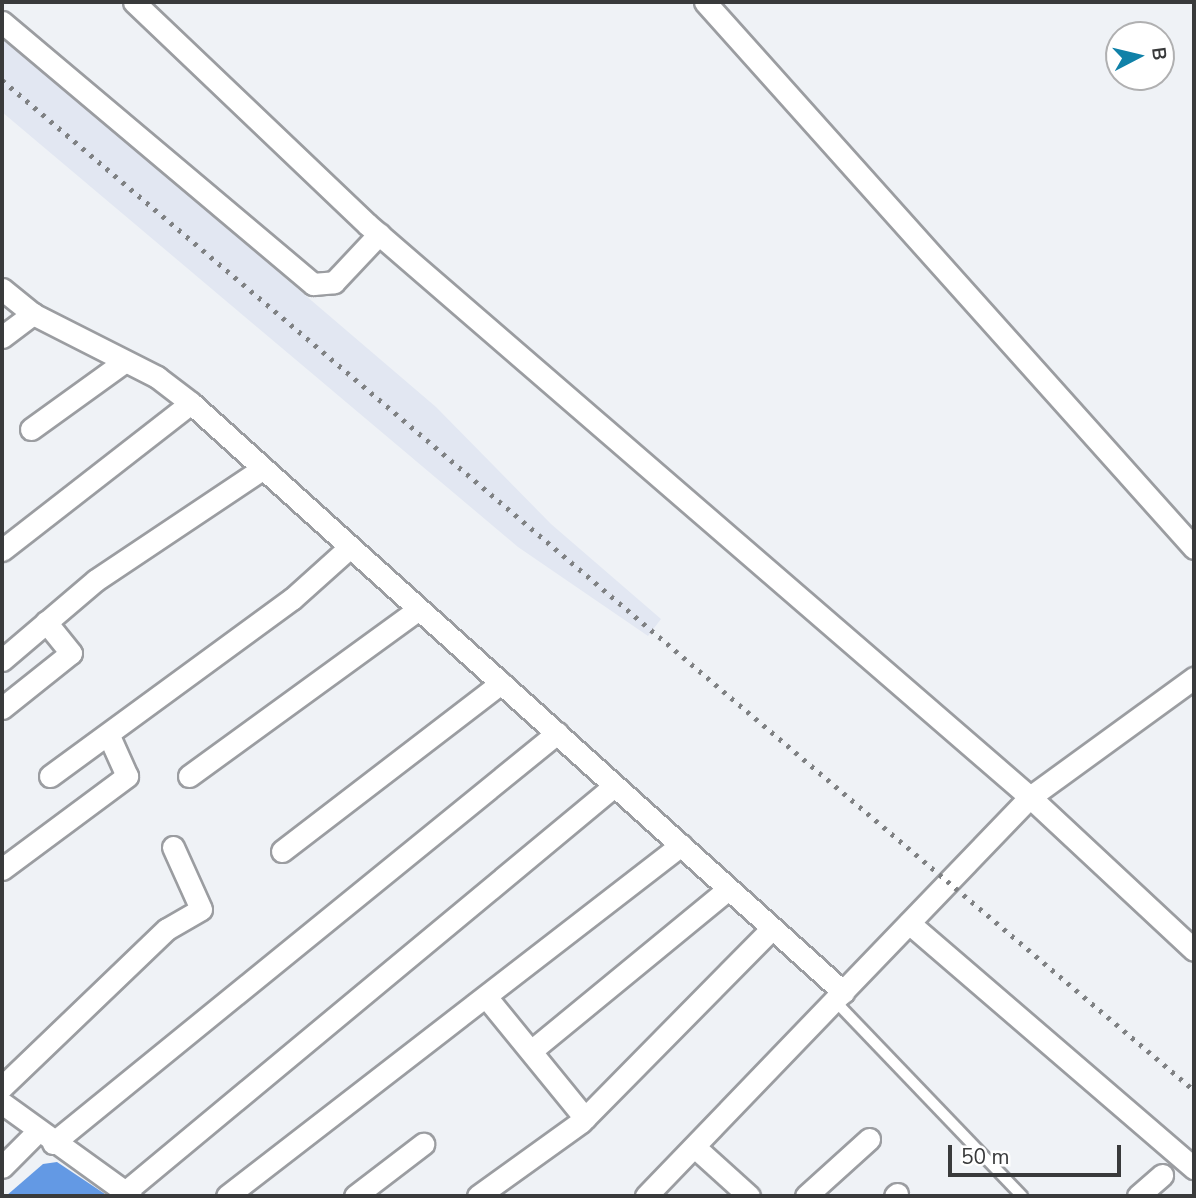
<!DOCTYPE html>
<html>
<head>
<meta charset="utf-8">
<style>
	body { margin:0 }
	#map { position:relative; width:1196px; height:1198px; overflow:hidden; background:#eff2f6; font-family:"Nunito Sans",sans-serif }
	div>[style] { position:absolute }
	.built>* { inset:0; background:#e2e7f2 }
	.water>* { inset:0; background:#6399e4 }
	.roads { filter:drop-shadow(2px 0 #9b9da1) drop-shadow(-2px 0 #9b9da1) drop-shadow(0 2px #9b9da1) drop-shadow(0 -2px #9b9da1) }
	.lane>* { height:10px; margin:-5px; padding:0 5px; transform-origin:5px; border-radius:5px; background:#fff }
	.street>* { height:21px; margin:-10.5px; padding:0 10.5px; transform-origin:10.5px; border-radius:10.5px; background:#fff }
	.rail>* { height:5px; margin-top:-2.5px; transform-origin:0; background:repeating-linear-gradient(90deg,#7f8183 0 3.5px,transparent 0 10.5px) }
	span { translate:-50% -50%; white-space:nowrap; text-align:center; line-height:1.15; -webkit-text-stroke:6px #fff; paint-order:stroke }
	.frame { position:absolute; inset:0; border:4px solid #393a3b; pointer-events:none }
	.north { position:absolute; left:1105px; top:21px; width:70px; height:70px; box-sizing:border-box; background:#fff; border:2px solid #b0b0b1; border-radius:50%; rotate:83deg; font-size:19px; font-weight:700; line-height:28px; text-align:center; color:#393a3b }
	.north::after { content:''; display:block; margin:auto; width:24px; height:32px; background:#1081a8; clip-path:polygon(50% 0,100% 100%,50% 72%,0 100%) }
	.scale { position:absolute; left:948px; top:1145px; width:173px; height:32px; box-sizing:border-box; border:4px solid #393a3b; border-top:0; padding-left:9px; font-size:21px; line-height:24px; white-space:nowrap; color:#393a3b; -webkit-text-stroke:5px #fff; paint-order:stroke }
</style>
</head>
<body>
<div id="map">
	<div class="built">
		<div style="clip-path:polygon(2px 36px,436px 407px,551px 524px,661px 619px,648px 636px,518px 547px,2px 112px)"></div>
	</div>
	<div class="water">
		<div style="clip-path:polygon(57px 1162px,108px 1196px,6px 1196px,43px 1164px)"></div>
	</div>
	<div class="roads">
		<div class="lane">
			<div style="left:835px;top:1001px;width:270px;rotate:46.2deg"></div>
		</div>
		<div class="street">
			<div style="left:134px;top:2px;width:322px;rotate:43.6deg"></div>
			<div style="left:367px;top:224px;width:876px;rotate:40.84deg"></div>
			<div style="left:1030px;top:797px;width:224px;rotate:43deg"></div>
			<div style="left:705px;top:2px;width:733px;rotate:48.15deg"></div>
			<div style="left:2px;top:22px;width:407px;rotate:40.1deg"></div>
			<div style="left:313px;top:284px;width:21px;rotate:-5deg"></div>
			<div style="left:334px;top:282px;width:66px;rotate:-46.8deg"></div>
			<div style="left:2px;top:289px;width:40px;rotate:39deg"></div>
			<div style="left:33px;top:314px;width:139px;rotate:26.9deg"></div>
			<div style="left:157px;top:377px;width:43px;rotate:37.4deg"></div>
			<div style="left:191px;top:403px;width:879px;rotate:42.09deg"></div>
			<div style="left:2px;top:337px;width:39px;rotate:-37deg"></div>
			<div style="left:31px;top:429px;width:115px;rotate:-35.8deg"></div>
			<div style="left:2px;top:550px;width:239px;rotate:-37.9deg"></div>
			<div style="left:2px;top:660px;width:123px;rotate:-40.4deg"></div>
			<div style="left:96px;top:580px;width:201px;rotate:-33.8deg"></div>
			<div style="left:2px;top:708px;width:88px;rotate:-38.6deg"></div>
			<div style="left:71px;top:653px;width:40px;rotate:-129deg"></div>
			<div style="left:50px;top:776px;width:300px;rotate:-36.2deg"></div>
			<div style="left:292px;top:599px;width:78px;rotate:-41.9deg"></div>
			<div style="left:189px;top:776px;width:284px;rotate:-36deg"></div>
			<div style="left:282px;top:851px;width:276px;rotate:-37.5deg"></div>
			<div style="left:2px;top:869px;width:156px;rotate:-36.6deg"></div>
			<div style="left:127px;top:776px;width:44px;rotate:-114.2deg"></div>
			<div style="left:909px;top:923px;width:376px;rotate:40.7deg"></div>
			<div style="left:487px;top:998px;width:155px;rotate:50.8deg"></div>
			<div style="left:531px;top:1051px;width:255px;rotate:-39.4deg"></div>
			<div style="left:2px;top:1087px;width:228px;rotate:-43.8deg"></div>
			<div style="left:167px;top:929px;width:39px;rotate:-30deg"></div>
			<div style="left:201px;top:909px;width:68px;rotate:-114.3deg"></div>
			<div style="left:2px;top:1103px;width:159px;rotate:35.8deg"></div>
			<div style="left:53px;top:1143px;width:650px;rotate:-39.13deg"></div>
			<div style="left:697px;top:1149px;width:70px;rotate:42.1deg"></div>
			<div style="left:2px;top:1167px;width:51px;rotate:-45deg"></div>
			<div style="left:125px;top:1192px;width:636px;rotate:-39.7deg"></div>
			<div style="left:227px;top:1196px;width:574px;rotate:-37.71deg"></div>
			<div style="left:355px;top:1196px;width:86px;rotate:-37.4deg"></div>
			<div style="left:478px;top:1196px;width:127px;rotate:-35.7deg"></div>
			<div style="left:581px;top:1122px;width:272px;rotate:-45.4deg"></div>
			<div style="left:646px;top:1196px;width:554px;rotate:-46.1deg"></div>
			<div style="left:1030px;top:797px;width:203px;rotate:-36deg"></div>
			<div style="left:806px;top:1196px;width:85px;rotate:-42.1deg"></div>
			<div style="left:895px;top:1196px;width:3px;rotate:-45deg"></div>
			<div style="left:1138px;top:1196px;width:32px;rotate:-41deg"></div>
		</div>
	</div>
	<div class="rail">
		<div style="left:2px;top:80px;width:1562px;rotate:40.28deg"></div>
	</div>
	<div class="frame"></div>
	<div class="north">B</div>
	<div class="scale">50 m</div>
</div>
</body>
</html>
